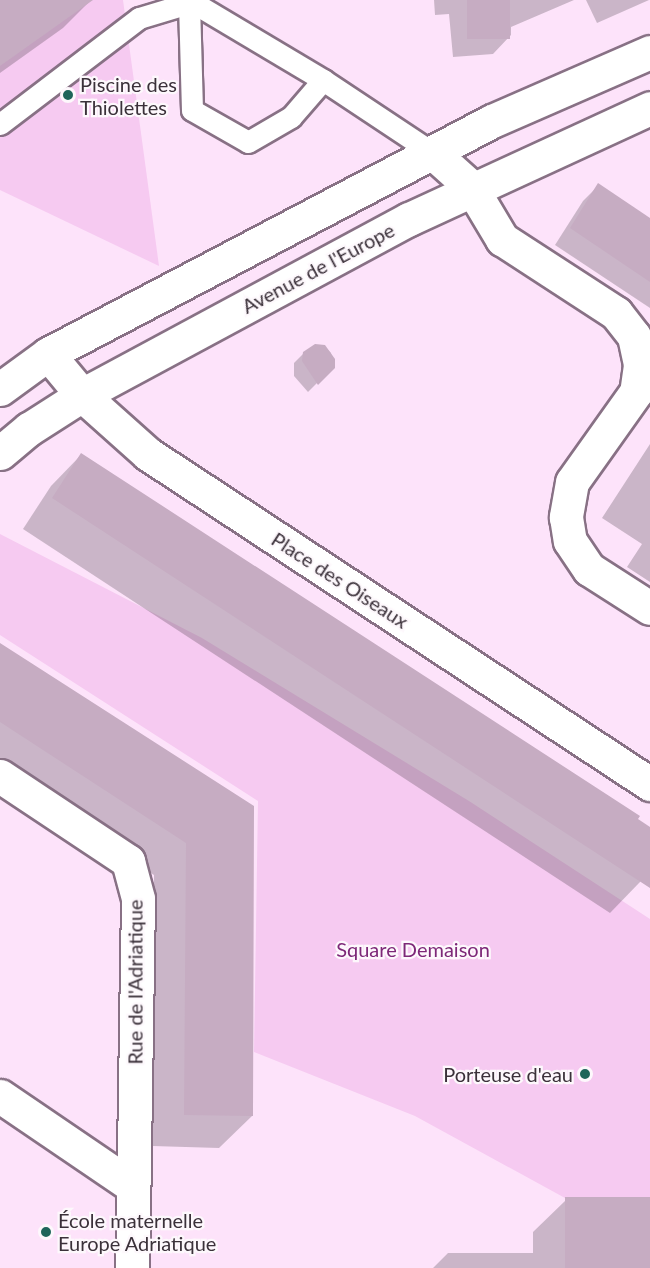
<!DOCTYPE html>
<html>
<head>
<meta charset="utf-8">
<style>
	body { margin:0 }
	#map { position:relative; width:650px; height:1268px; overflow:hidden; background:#fde3fa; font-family:Lato,sans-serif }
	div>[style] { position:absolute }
	.green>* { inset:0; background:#f6caf1 }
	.shadow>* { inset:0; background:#0003 }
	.building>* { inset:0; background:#c6acc2; transform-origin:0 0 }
	.roads { filter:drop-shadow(2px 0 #887185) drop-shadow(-2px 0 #887185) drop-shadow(0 2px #887185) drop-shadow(0 -2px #887185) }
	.lane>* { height:21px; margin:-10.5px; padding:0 10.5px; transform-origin:10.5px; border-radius:10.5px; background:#fff }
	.street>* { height:33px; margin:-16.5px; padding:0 16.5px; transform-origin:16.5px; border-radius:16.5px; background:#fff }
	.dots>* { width:16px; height:16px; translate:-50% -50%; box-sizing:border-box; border:3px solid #fdf8fc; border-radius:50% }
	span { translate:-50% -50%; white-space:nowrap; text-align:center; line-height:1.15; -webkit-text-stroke:4.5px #fdf8fc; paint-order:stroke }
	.poi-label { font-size:20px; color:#3b313a }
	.left { translate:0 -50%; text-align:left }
	.right { translate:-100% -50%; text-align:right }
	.street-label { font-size:20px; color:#3b313a }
	.park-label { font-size:20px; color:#7d2878 }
</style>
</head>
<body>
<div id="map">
	<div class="green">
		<div style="clip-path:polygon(0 0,123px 0,159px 266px,0 190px)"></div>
		<div style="clip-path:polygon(0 534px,202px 638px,469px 801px,650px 919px,650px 1197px,565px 1198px,415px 1116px,254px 1052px,258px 801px,0 635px)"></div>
	</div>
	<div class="shadow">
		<div style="clip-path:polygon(0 0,91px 0,63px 28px,0 73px)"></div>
		<div style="clip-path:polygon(434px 0,574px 0,511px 27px,511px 35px,493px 54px,453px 57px,449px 14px,435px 15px)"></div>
		<div style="clip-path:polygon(586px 0,649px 0,597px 23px)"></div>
		<div style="clip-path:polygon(599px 185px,650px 219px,650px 308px,555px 245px,583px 201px)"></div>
		<div style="clip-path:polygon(325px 347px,331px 353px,333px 367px,308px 392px,294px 376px,294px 363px,304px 353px)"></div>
		<div style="clip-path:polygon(650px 444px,650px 582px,627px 567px,642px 544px,602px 518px)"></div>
		<div style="clip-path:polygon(81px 455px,650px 828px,650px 867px,640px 882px,610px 913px,23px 529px,51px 486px)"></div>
		<div style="clip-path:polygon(0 644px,253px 807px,252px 1116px,219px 1148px,152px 1146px,154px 875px,0 775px)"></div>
		<div style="clip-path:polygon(566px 1200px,650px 1200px,650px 1268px,433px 1268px,448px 1253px,533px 1253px,533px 1232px)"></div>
	</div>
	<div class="building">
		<div style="clip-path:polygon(0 0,93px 0,0 66px)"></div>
		<div style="left:467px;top:0;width:43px;height:39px"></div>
		<div style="clip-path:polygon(598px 183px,650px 218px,650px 282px,570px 228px)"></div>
		<div style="clip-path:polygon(315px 344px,325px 345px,335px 359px,335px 368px,318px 385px,302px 361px,303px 352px)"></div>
		<div style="clip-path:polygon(81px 453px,640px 816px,638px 819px,650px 827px,650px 888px,52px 498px)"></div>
		<div style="clip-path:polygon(0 643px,254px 806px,253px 1116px,184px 1115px,186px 843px,0 722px)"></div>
		<div style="left:650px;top:1197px;width:71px;height:85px;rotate:90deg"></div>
	</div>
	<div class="roads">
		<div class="lane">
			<div style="left:189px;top:0;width:156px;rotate:30.8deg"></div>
			<div style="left:323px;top:80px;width:132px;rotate:33.6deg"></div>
			<div style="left:0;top:124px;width:175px;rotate:-37.3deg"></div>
			<div style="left:139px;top:18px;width:52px;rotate:-16.7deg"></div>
			<div style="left:189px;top:3px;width:107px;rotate:88.4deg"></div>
			<div style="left:192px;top:110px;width:64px;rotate:29.7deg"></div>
			<div style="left:248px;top:142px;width:50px;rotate:-30.2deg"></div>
			<div style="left:291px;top:117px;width:49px;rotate:-49.1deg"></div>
		</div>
		<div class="street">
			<div style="left:433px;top:153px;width:51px;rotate:41.8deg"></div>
			<div style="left:471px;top:187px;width:61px;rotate:59.2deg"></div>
			<div style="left:502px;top:239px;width:136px;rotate:33deg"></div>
			<div style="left:616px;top:313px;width:29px;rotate:52deg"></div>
			<div style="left:634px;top:336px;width:30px;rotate:78deg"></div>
			<div style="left:640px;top:365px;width:27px;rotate:98deg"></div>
			<div style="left:636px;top:392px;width:110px;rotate:125.4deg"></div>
			<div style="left:572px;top:482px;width:36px;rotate:100deg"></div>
			<div style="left:566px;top:517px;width:24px;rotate:81deg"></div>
			<div style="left:570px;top:541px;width:34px;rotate:56deg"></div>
			<div style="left:589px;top:569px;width:72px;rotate:32.6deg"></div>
			<div style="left:48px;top:354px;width:53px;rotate:50.3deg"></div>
			<div style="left:82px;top:395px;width:89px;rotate:41.8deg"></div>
			<div style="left:148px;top:454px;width:601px;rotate:33.32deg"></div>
			<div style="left:0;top:389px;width:59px;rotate:-36.1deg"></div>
			<div style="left:48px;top:354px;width:501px;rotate:-27.69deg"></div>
			<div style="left:492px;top:121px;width:172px;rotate:-23.6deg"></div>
			<div style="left:0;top:453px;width:38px;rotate:-40deg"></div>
			<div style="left:29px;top:429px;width:63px;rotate:-32.7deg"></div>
			<div style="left:82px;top:395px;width:371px;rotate:-28.3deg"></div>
			<div style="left:409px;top:219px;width:265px;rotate:-24.7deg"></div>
			<div style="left:0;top:776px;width:154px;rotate:33.6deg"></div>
			<div style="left:128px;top:861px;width:39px;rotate:75deg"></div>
			<div style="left:138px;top:899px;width:369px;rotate:90.9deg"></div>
			<div style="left:0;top:1096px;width:158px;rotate:34.2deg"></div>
		</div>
	</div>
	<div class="dots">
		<div style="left:68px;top:95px;background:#1e655a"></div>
		<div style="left:585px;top:1074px;background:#1e655a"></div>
		<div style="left:46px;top:1232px;background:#1e655a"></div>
	</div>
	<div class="poi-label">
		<span class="left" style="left:80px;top:96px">Piscine des<br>Thiolettes</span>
		<span class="right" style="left:573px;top:1074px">Porteuse d'eau</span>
		<span class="left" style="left:58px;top:1232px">École maternelle<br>Europe Adriatique</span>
	</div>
	<div class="street-label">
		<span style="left:318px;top:268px;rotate:-28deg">Avenue de l'Europe</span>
		<span style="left:340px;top:580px;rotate:33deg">Place des Oiseaux</span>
		<span style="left:135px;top:982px;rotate:-90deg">Rue de l'Adriatique</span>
	</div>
	<div class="park-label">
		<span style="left:413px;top:949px">Square Demaison</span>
	</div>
</div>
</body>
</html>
